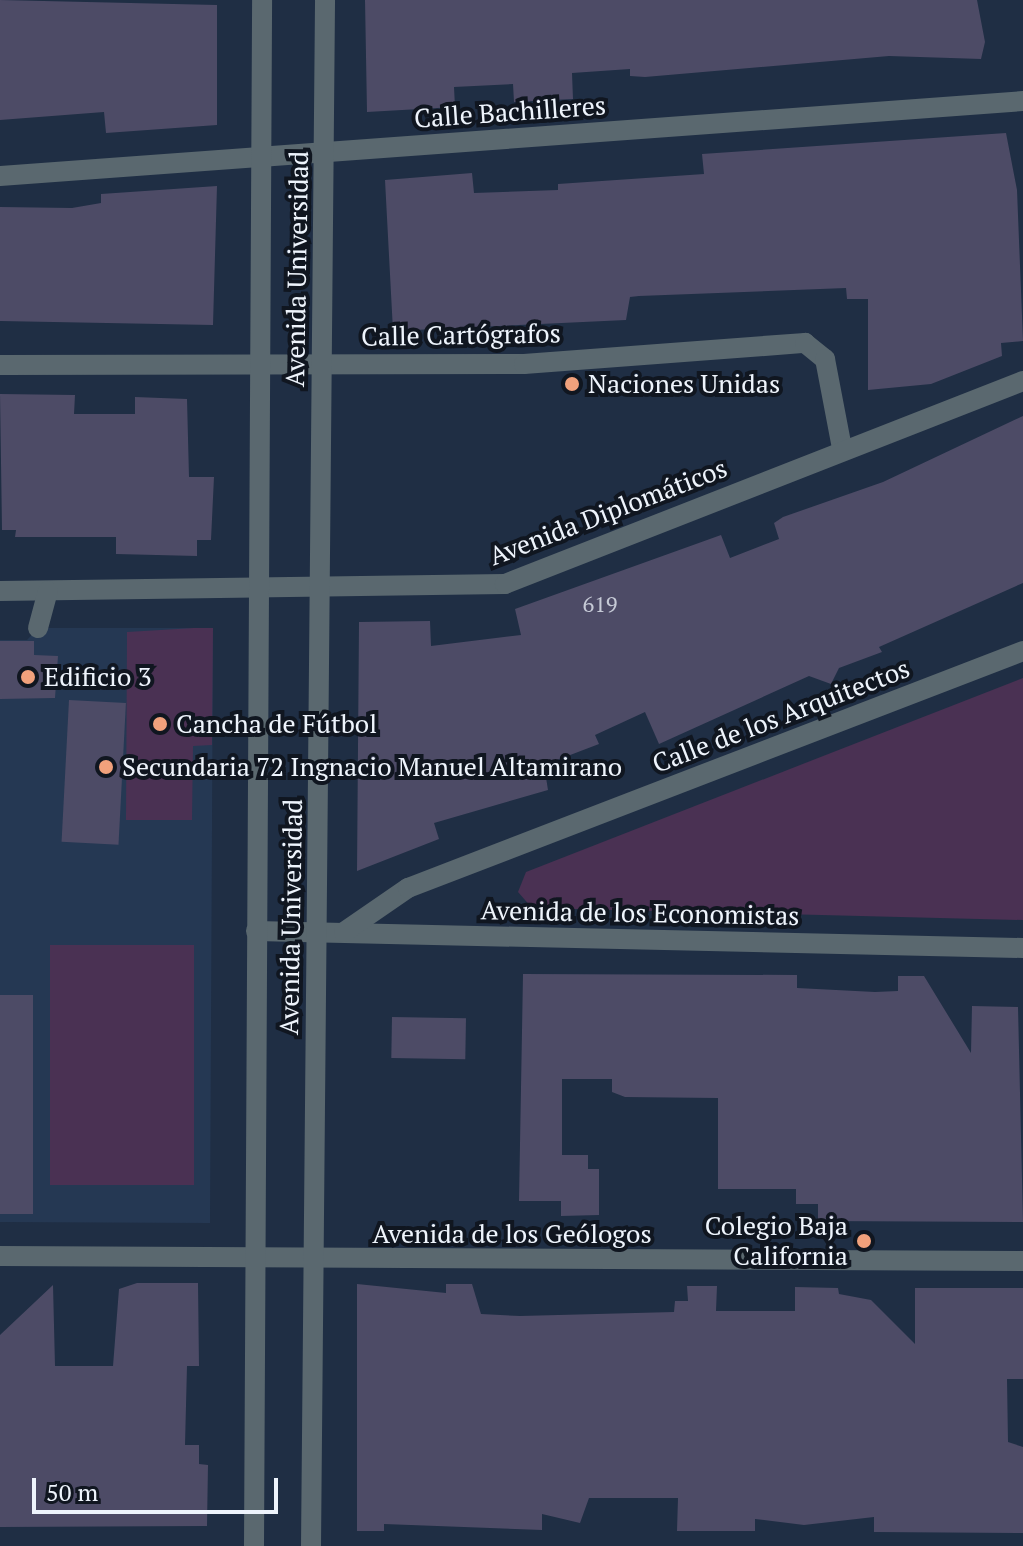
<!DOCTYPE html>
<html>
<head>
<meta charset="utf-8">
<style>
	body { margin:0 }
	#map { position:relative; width:1023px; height:1546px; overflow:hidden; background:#1f2e44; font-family:"PT Serif",serif }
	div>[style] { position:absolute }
	.built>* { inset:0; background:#253853 }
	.green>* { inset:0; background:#4a3153; transform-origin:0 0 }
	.building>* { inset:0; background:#4d4b66; transform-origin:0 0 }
	.minor>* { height:20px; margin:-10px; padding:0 10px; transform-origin:10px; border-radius:10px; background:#5a686f }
	.dots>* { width:22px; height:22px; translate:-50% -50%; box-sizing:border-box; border:4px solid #101620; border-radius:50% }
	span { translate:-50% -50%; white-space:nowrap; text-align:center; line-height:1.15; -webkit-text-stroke:8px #101620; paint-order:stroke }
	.number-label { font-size:22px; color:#c6cad6 }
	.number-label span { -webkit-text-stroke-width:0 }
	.street-label { font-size:26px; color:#eef4fc }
	.poi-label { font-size:26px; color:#eef4fc }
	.left { translate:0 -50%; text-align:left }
	.right { translate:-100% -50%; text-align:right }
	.scale { position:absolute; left:32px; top:1478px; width:246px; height:36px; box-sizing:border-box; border:4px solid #eef4fc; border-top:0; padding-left:10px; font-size:24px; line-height:28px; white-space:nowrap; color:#eef4fc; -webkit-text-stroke:6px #101620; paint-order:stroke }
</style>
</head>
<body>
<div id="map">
	<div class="built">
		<div style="clip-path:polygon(38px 628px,213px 628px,210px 1223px,0 1222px,0 640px,27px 640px)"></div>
	</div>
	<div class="green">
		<div style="clip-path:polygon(194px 628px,213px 628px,212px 745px,193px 746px,192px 820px,126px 820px,127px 632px)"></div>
		<div style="clip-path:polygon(1023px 678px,1023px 920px,532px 908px,518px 892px,526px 872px)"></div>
		<div style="left:194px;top:945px;width:240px;height:144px;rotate:90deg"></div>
	</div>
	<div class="building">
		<div style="clip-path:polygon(0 0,217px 5px,217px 125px,106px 133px,104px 112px,0 120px)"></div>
		<div style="clip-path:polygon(365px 0,977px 0,985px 42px,981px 59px,889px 56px,645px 77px,630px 76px,630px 69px,572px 73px,573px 99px,514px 102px,513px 84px,454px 87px,455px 107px,367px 112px)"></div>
		<div style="clip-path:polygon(1006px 133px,1017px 190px,1023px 341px,1001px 343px,1002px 356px,931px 384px,868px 390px,868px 299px,847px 299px,846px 288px,639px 296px,630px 297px,626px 320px,393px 331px,385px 180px,472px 173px,474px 193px,558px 190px,558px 184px,704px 174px,702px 154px)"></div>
		<div style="clip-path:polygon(217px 186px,213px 325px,0 321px,0 207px,72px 208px,101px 203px,101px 194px)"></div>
		<div style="clip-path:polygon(0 394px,75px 395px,74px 414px,135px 414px,135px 397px,187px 399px,189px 477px,214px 477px,211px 540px,197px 540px,197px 556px,116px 554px,116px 537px,15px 537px,16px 530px,2px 530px)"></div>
		<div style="clip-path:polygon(1023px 416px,1023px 583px,879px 647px,882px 652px,839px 668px,831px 684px,809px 676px,659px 744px,645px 712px,595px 735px,599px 744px,544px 765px,548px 790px,434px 823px,439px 839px,357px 871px,359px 622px,430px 621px,431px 646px,521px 635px,515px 609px,721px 535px,730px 558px,779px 539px,774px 523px,783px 517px,883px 482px)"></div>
		<div style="clip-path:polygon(0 641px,34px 641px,34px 655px,58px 656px,55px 698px,0 699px)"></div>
		<div style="left:69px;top:700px;width:57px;height:142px;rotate:3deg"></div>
		<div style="clip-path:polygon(523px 974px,797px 975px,797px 988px,875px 992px,898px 991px,898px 976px,924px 976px,971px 1053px,972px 1006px,1018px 1007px,1023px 1222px,818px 1221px,818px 1204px,796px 1204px,796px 1189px,718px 1189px,718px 1098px,625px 1097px,612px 1092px,612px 1079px,562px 1079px,562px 1155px,588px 1155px,588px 1169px,599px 1169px,599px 1215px,561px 1216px,561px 1201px,519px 1201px)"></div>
		<div style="left:0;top:995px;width:33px;height:219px"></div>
		<div style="left:392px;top:1017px;width:74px;height:41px;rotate:1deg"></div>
		<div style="clip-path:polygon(137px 1283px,198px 1283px,199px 1366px,187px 1366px,185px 1445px,199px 1445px,199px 1464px,208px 1465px,207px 1526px,0 1527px,0 1335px,53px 1285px,55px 1366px,113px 1366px,119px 1289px)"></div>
		<div style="clip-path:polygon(357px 1284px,446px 1293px,446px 1284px,472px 1284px,481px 1314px,520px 1316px,674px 1312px,675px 1301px,688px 1301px,687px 1286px,717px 1286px,716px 1311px,795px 1311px,795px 1287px,838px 1288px,839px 1294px,871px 1300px,915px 1344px,915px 1288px,1023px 1288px,1023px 1379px,1007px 1379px,1008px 1442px,1023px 1447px,1023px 1533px,874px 1532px,874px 1517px,804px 1525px,755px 1519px,755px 1531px,677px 1531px,678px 1498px,589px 1498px,580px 1523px,542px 1514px,542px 1530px,384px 1524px,384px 1531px,357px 1531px)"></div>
	</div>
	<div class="minor">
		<div style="left:0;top:176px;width:1026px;rotate:-4.19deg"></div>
		<div style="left:0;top:365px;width:524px;rotate:-0.11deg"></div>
		<div style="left:524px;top:364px;width:282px;rotate:-4.3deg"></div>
		<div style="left:805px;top:343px;width:26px;rotate:39deg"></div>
		<div style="left:825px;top:359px;width:91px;rotate:79.2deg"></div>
		<div style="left:0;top:591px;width:505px;rotate:-0.79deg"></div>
		<div style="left:505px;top:584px;width:556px;rotate:-21.4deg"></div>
		<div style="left:38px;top:628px;width:38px;rotate:-75deg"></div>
		<div style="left:256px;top:931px;width:767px;rotate:1.27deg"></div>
		<div style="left:344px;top:932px;width:78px;rotate:-34.5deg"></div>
		<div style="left:408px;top:888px;width:659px;rotate:-21.07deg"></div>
		<div style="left:0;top:1256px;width:1023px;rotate:0.28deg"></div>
		<div style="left:254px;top:1546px;width:1546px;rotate:-89.7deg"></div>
		<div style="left:311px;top:1546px;width:1546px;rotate:-89.48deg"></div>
	</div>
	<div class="dots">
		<div style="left:572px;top:384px;background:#f1a17c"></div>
		<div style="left:28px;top:677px;background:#f1a17c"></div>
		<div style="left:160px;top:724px;background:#f1a17c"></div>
		<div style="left:106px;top:767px;background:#f1a17c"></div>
		<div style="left:864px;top:1241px;background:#f1a17c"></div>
	</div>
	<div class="number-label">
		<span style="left:600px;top:604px">619</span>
	</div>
	<div class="street-label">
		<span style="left:510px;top:112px;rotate:-4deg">Calle Bachilleres</span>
		<span style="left:297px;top:269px;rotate:-89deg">Avenida Universidad</span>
		<span style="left:461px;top:335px;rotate:-1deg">Calle Cartógrafos</span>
		<span style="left:608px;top:512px;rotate:-21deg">Avenida Diplomáticos</span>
		<span style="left:781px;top:716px;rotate:-21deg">Calle de los Arquitectos</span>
		<span style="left:640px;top:913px;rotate:1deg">Avenida de los Economistas</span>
		<span style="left:291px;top:917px;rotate:-89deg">Avenida Universidad</span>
		<span style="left:512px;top:1234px">Avenida de los Geólogos</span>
	</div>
	<div class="poi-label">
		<span class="left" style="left:588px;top:384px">Naciones Unidas</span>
		<span class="left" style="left:44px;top:677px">Edificio 3</span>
		<span class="left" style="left:176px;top:724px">Cancha de Fútbol</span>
		<span class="left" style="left:122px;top:767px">Secundaria 72 Ingnacio Manuel Altamirano</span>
		<span class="right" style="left:848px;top:1241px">Colegio Baja<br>California</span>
	</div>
	<div class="scale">50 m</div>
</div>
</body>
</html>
